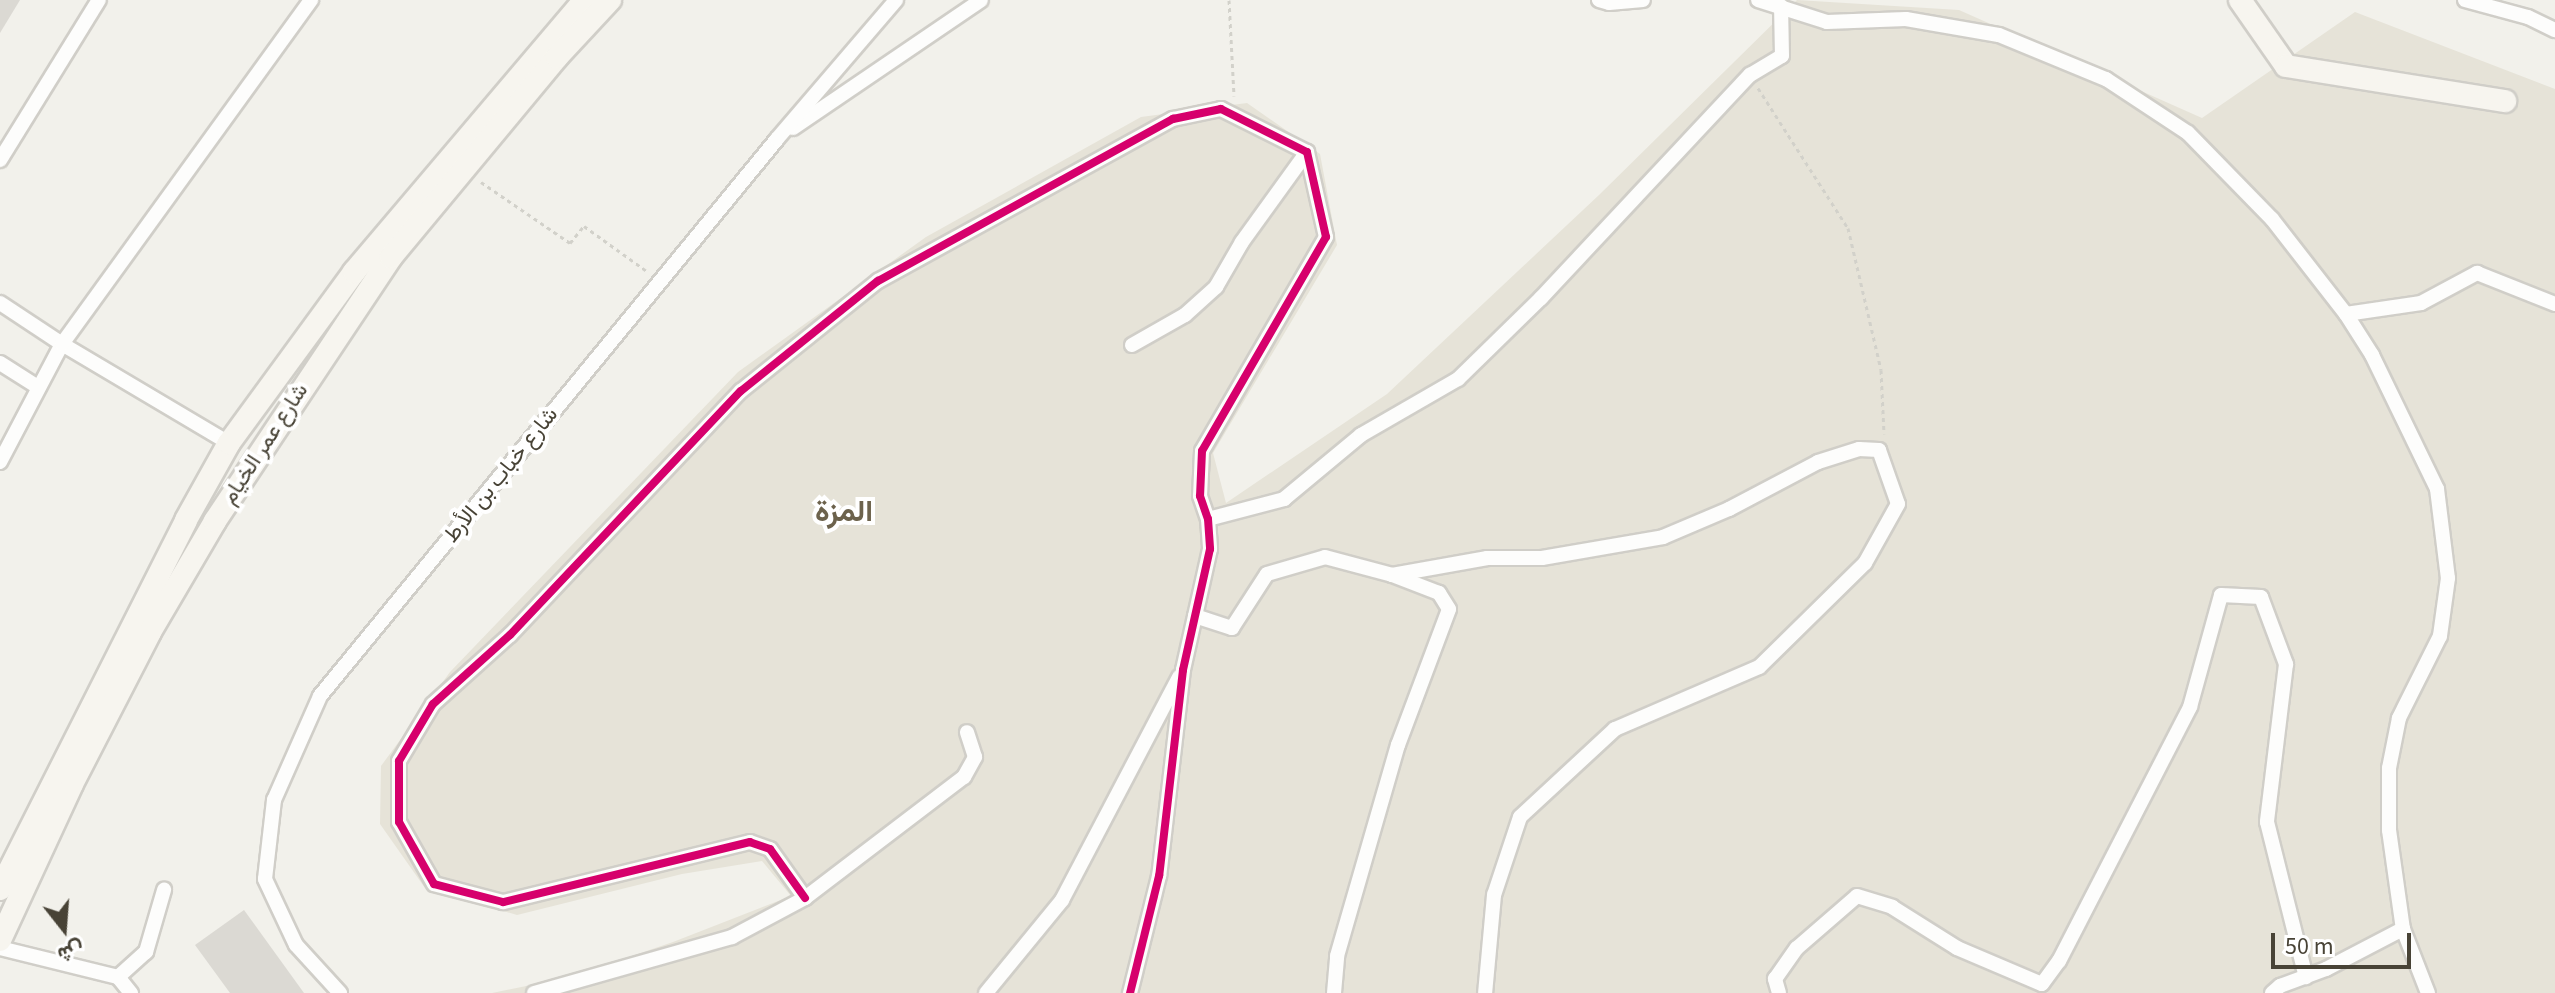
<!DOCTYPE html>
<html>
<head>
<meta charset="utf-8">
<style>
	body { margin:0 }
	#map { position:relative; width:2555px; height:993px; overflow:hidden; background:#f2f1eb; font-family:"Source Sans 3",Vazirmatn,sans-serif }
	div>[style] { position:absolute }
	.residential>* { inset:0; background:#e6e3d8 }
	.building>* { inset:0; background:#dbd9d3 }
	.path>* { height:3px; margin-top:-1.5px; transform-origin:0; background:repeating-linear-gradient(90deg,#d2d1ca 0 4px,transparent 0 8px) }
	.roads { filter:drop-shadow(2px 0 #d0cec8) drop-shadow(-2px 0 #d0cec8) drop-shadow(0 2px #d0cec8) drop-shadow(0 -2px #d0cec8) }
	.street>* { height:14px; margin:-7px; padding:0 7px; transform-origin:7px; border-radius:7px; background:#fdfdfc }
	.secondary>* { height:22px; margin:-11px; padding:0 11px; transform-origin:11px; border-radius:11px; background:#f7f5ef }
	.cycleway>* { height:8px; margin:-4px; padding:0 4px; transform-origin:4px; border-radius:4px; background:#d6006c }
	span { translate:-50% -50%; white-space:nowrap; text-align:center; line-height:1.15; -webkit-text-stroke:8px #fff; paint-order:stroke }
	.street-label { font-size:22px; color:#484336 }
	.district-label { font-size:30px; color:#6c624c; font-weight:700 }
	.north { position:absolute; left:24px; top:889px; width:80px; height:80px; -webkit-text-stroke:6px #fff; paint-order:stroke; rotate:163deg; font-size:22px; font-weight:700; line-height:32px; text-align:center; color:#484336 }
	.north::after { content:''; display:block; margin:auto; width:28px; height:36px; background:#484336; clip-path:polygon(50% 0,100% 100%,50% 72%,0 100%) }
	.scale { position:absolute; left:2271px; top:933px; width:140px; height:36px; box-sizing:border-box; border:4px solid #484336; border-top:0; padding-left:10px; font-size:24px; line-height:28px; white-space:nowrap; color:#484336; -webkit-text-stroke:6px #fff; paint-order:stroke }
</style>
</head>
<body>
<div id="map">
	<div class="residential">
		<div style="clip-path:polygon(1797px 0,1959px 10px,2202px 118px,2355px 12px,2555px 89px,2555px 993px,492px 993px,570px 977px,673px 942px,791px 896px,762px 861px,682px 874px,517px 915px,425px 888px,380px 824px,381px 766px,450px 672px,738px 372px,926px 237px,1141px 117px,1247px 103px,1320px 154px,1337px 245px,1213px 453px,1226px 503px,1387px 394px,1599px 195px)"></div>
	</div>
	<div class="building">
		<div style="clip-path:polygon(0 0,20px 0,0 33px)"></div>
		<div style="clip-path:polygon(244px 910px,304px 993px,230px 993px,195px 945px)"></div>
	</div>
	<div class="path">
		<div style="left:1229px;top:0;width:96px;rotate:87deg"></div>
		<div style="left:1758px;top:88px;width:166px;rotate:57.3deg"></div>
		<div style="left:1848px;top:228px;width:146px;rotate:76.9deg"></div>
		<div style="left:1881px;top:370px;width:64px;rotate:87.3deg"></div>
		<div style="left:481px;top:182px;width:108px;rotate:34.4deg"></div>
		<div style="left:570px;top:243px;width:22px;rotate:-51deg"></div>
		<div style="left:584px;top:226px;width:79px;rotate:35.7deg"></div>
	</div>
	<div class="roads">
		<div class="street">
			<div style="left:1599px;top:0;width:10px;rotate:17deg"></div>
			<div style="left:1609px;top:3px;width:34px;rotate:-5deg"></div>
			<div style="left:1758px;top:0;width:72px;rotate:17.7deg"></div>
			<div style="left:1827px;top:22px;width:79px;rotate:-2.2deg"></div>
			<div style="left:1906px;top:19px;width:94px;rotate:9.8deg"></div>
			<div style="left:1999px;top:35px;width:116px;rotate:22.4deg"></div>
			<div style="left:2106px;top:79px;width:98px;rotate:33.4deg"></div>
			<div style="left:2188px;top:133px;width:120px;rotate:45.7deg"></div>
			<div style="left:2272px;top:219px;width:120px;rotate:52.1deg"></div>
			<div style="left:2346px;top:314px;width:49px;rotate:57.6deg"></div>
			<div style="left:2372px;top:355px;width:149px;rotate:64.1deg"></div>
			<div style="left:2437px;top:489px;width:90px;rotate:83deg"></div>
			<div style="left:2448px;top:578px;width:59px;rotate:97.9deg"></div>
			<div style="left:2440px;top:636px;width:92px;rotate:116.6deg"></div>
			<div style="left:2399px;top:718px;width:51px;rotate:101.3deg"></div>
			<div style="left:2389px;top:768px;width:62px;rotate:90deg"></div>
			<div style="left:2389px;top:830px;width:100px;rotate:82deg"></div>
			<div style="left:2403px;top:929px;width:69px;rotate:68.7deg"></div>
			<div style="left:2465px;top:0;width:65px;rotate:15.1deg"></div>
			<div style="left:2528px;top:17px;width:30px;rotate:26deg"></div>
			<div style="left:793px;top:128px;width:227px;rotate:-34.2deg"></div>
			<div style="left:0;top:160px;width:188px;rotate:-58.3deg"></div>
			<div style="left:0;top:303px;width:74px;rotate:33.5deg"></div>
			<div style="left:62px;top:344px;width:194px;rotate:30.7deg"></div>
			<div style="left:2346px;top:314px;width:76px;rotate:-8.3deg"></div>
			<div style="left:2421px;top:303px;width:64px;rotate:-28.2deg"></div>
			<div style="left:2477px;top:273px;width:84px;rotate:21.7deg"></div>
			<div style="left:1132px;top:345px;width:61px;rotate:-29.5deg"></div>
			<div style="left:1185px;top:315px;width:42px;rotate:-42.1deg"></div>
			<div style="left:1216px;top:287px;width:52px;rotate:-60deg"></div>
			<div style="left:1242px;top:242px;width:111px;rotate:-54.2deg"></div>
			<div style="left:0;top:363px;width:45px;rotate:32.3deg"></div>
			<div style="left:0;top:462px;width:133px;rotate:-62.3deg"></div>
			<div style="left:62px;top:344px;width:425px;rotate:-54.1deg"></div>
			<div style="left:1208px;top:519px;width:79px;rotate:-14.7deg"></div>
			<div style="left:1284px;top:499px;width:100px;rotate:-39.7deg"></div>
			<div style="left:1361px;top:435px;width:112px;rotate:-30deg"></div>
			<div style="left:1458px;top:379px;width:116px;rotate:-44.3deg"></div>
			<div style="left:1541px;top:298px;width:306px;rotate:-46.9deg"></div>
			<div style="left:1750px;top:75px;width:37px;rotate:-31deg"></div>
			<div style="left:1782px;top:56px;width:50px;rotate:-91.1deg"></div>
			<div style="left:1195px;top:616px;width:39px;rotate:18deg"></div>
			<div style="left:1232px;top:628px;width:64px;rotate:-57.1deg"></div>
			<div style="left:1267px;top:574px;width:60px;rotate:-16.3deg"></div>
			<div style="left:1325px;top:557px;width:69px;rotate:15deg"></div>
			<div style="left:1392px;top:575px;width:97px;rotate:-10.1deg"></div>
			<div style="left:1487px;top:558px;width:55px"></div>
			<div style="left:1542px;top:558px;width:123px;rotate:-9.8deg"></div>
			<div style="left:1663px;top:537px;width:72px;rotate:-23deg"></div>
			<div style="left:1729px;top:509px;width:101px;rotate:-27.8deg"></div>
			<div style="left:1818px;top:462px;width:43px;rotate:-17.6deg"></div>
			<div style="left:1859px;top:449px;width:20px;rotate:3deg"></div>
			<div style="left:1879px;top:450px;width:57px;rotate:70.6deg"></div>
			<div style="left:1898px;top:504px;width:68px;rotate:119.2deg"></div>
			<div style="left:1865px;top:563px;width:148px;rotate:135.5deg"></div>
			<div style="left:1759px;top:667px;width:157px;rotate:156.7deg"></div>
			<div style="left:1615px;top:729px;width:129px;rotate:137.2deg"></div>
			<div style="left:1520px;top:817px;width:82px;rotate:108.4deg"></div>
			<div style="left:1494px;top:895px;width:98px;rotate:95.2deg"></div>
			<div style="left:805px;top:898px;width:60px;rotate:-125.5deg"></div>
			<div style="left:770px;top:849px;width:21px;rotate:-161deg"></div>
			<div style="left:750px;top:842px;width:254px;rotate:166.3deg"></div>
			<div style="left:503px;top:902px;width:71px;rotate:-165.4deg"></div>
			<div style="left:434px;top:884px;width:71px;rotate:-119.4deg"></div>
			<div style="left:399px;top:822px;width:61px;rotate:-90deg"></div>
			<div style="left:399px;top:761px;width:66px;rotate:-59.2deg"></div>
			<div style="left:433px;top:704px;width:103px;rotate:-41.9deg"></div>
			<div style="left:510px;top:635px;width:336px;rotate:-46.6deg"></div>
			<div style="left:741px;top:391px;width:176px;rotate:-38.8deg"></div>
			<div style="left:878px;top:281px;width:337px;rotate:-28.8deg"></div>
			<div style="left:1173px;top:119px;width:49px;rotate:-11.8deg"></div>
			<div style="left:1221px;top:109px;width:96px;rotate:26.6deg"></div>
			<div style="left:1307px;top:152px;width:87px;rotate:77.4deg"></div>
			<div style="left:1326px;top:237px;width:247px;rotate:120.1deg"></div>
			<div style="left:1202px;top:451px;width:45px;rotate:92.5deg"></div>
			<div style="left:1200px;top:496px;width:24px;rotate:71deg"></div>
			<div style="left:1208px;top:519px;width:30px;rotate:86deg"></div>
			<div style="left:1210px;top:549px;width:124px;rotate:102.6deg"></div>
			<div style="left:1183px;top:670px;width:207px;rotate:96.6deg"></div>
			<div style="left:1159px;top:876px;width:121px;rotate:103.9deg"></div>
			<div style="left:0;top:948px;width:122px;rotate:13.8deg"></div>
			<div style="left:118px;top:977px;width:21px;rotate:51deg"></div>
			<div style="left:118px;top:977px;width:38px;rotate:-42deg"></div>
			<div style="left:146px;top:952px;width:65px;rotate:-73.8deg"></div>
			<div style="left:340px;top:993px;width:65px;rotate:-132.5deg"></div>
			<div style="left:296px;top:945px;width:73px;rotate:-115.2deg"></div>
			<div style="left:265px;top:879px;width:80px;rotate:-83.5deg"></div>
			<div style="left:274px;top:800px;width:114px;rotate:-66.1deg"></div>
			<div style="left:320px;top:696px;width:720px;rotate:-50.63deg"></div>
			<div style="left:777px;top:139px;width:183px;rotate:-49.4deg"></div>
			<div style="left:534px;top:993px;width:206px;rotate:-15.8deg"></div>
			<div style="left:732px;top:937px;width:83px;rotate:-28.1deg"></div>
			<div style="left:805px;top:898px;width:200px;rotate:-37.3deg"></div>
			<div style="left:964px;top:777px;width:23px;rotate:-61deg"></div>
			<div style="left:975px;top:757px;width:26px;rotate:-108deg"></div>
			<div style="left:986px;top:993px;width:120px;rotate:-50.7deg"></div>
			<div style="left:1062px;top:900px;width:252px;rotate:-62.3deg"></div>
			<div style="left:1334px;top:993px;width:37px;rotate:-85deg"></div>
			<div style="left:1337px;top:956px;width:220px;rotate:-73.9deg"></div>
			<div style="left:1398px;top:745px;width:145px;rotate:-69.4deg"></div>
			<div style="left:1449px;top:609px;width:19px;rotate:-122deg"></div>
			<div style="left:1439px;top:593px;width:50px;rotate:-159deg"></div>
			<div style="left:1779px;top:993px;width:15px;rotate:-106deg"></div>
			<div style="left:1775px;top:979px;width:38px;rotate:-55deg"></div>
			<div style="left:1797px;top:948px;width:79px;rotate:-40.9deg"></div>
			<div style="left:1857px;top:896px;width:37px;rotate:17deg"></div>
			<div style="left:1892px;top:907px;width:77px;rotate:32.2deg"></div>
			<div style="left:1957px;top:948px;width:92px;rotate:23deg"></div>
			<div style="left:2042px;top:984px;width:29px;rotate:-54deg"></div>
			<div style="left:2059px;top:961px;width:286px;rotate:-62.7deg"></div>
			<div style="left:2190px;top:707px;width:116px;rotate:-74.5deg"></div>
			<div style="left:2221px;top:595px;width:40px;rotate:2.9deg"></div>
			<div style="left:2261px;top:597px;width:72px;rotate:69.5deg"></div>
			<div style="left:2286px;top:664px;width:159px;rotate:96.9deg"></div>
			<div style="left:2267px;top:822px;width:160px;rotate:75.9deg"></div>
			<div style="left:2272px;top:993px;width:11px;rotate:-41deg"></div>
			<div style="left:2280px;top:986px;width:49px;rotate:-20.3deg"></div>
			<div style="left:2326px;top:969px;width:87px;rotate:-27.5deg"></div>
		</div>
		<div class="secondary">
			<div style="left:2240px;top:0;width:80px;rotate:55.1deg"></div>
			<div style="left:2286px;top:66px;width:222px;rotate:9.1deg"></div>
			<div style="left:0;top:889px;width:413px;rotate:-63.2deg"></div>
			<div style="left:186px;top:520px;width:88px;rotate:-60.8deg"></div>
			<div style="left:229px;top:443px;width:212px;rotate:-53.8deg"></div>
			<div style="left:354px;top:272px;width:357px;rotate:-49.7deg"></div>
			<div style="left:0;top:940px;width:172px;rotate:-65.2deg"></div>
			<div style="left:72px;top:784px;width:171px;rotate:-62.8deg"></div>
			<div style="left:150px;top:632px;width:129px;rotate:-59.6deg"></div>
			<div style="left:215px;top:521px;width:317px;rotate:-56.3deg"></div>
			<div style="left:391px;top:257px;width:260px;rotate:-50.3deg"></div>
			<div style="left:557px;top:57px;width:78px;rotate:-47.1deg"></div>
		</div>
	</div>
	<div class="cycleway">
		<div style="left:805px;top:898px;width:60px;rotate:-125.5deg"></div>
		<div style="left:770px;top:849px;width:21px;rotate:-161deg"></div>
		<div style="left:750px;top:842px;width:254px;rotate:166.3deg"></div>
		<div style="left:503px;top:902px;width:71px;rotate:-165.4deg"></div>
		<div style="left:434px;top:884px;width:71px;rotate:-119.4deg"></div>
		<div style="left:399px;top:822px;width:61px;rotate:-90deg"></div>
		<div style="left:399px;top:761px;width:66px;rotate:-59.2deg"></div>
		<div style="left:433px;top:704px;width:103px;rotate:-41.9deg"></div>
		<div style="left:510px;top:635px;width:336px;rotate:-46.6deg"></div>
		<div style="left:741px;top:391px;width:176px;rotate:-38.8deg"></div>
		<div style="left:878px;top:281px;width:337px;rotate:-28.8deg"></div>
		<div style="left:1173px;top:119px;width:49px;rotate:-11.8deg"></div>
		<div style="left:1221px;top:109px;width:96px;rotate:26.6deg"></div>
		<div style="left:1307px;top:152px;width:87px;rotate:77.4deg"></div>
		<div style="left:1326px;top:237px;width:247px;rotate:120.1deg"></div>
		<div style="left:1202px;top:451px;width:45px;rotate:92.5deg"></div>
		<div style="left:1200px;top:496px;width:24px;rotate:71deg"></div>
		<div style="left:1208px;top:519px;width:30px;rotate:86deg"></div>
		<div style="left:1210px;top:549px;width:124px;rotate:102.6deg"></div>
		<div style="left:1183px;top:670px;width:207px;rotate:96.6deg"></div>
		<div style="left:1159px;top:876px;width:121px;rotate:103.9deg"></div>
	</div>
	<div class="street-label">
		<span style="left:265px;top:444px;rotate:-57deg">شارع عمر الخيام</span>
		<span style="left:501px;top:475px;rotate:-51deg">شارع خباب بن الأرط</span>
	</div>
	<div class="district-label">
		<span style="left:844px;top:512px">المزة</span>
	</div>
	<div class="north">ش</div>
	<div class="scale">50 m</div>
</div>
</body>
</html>
